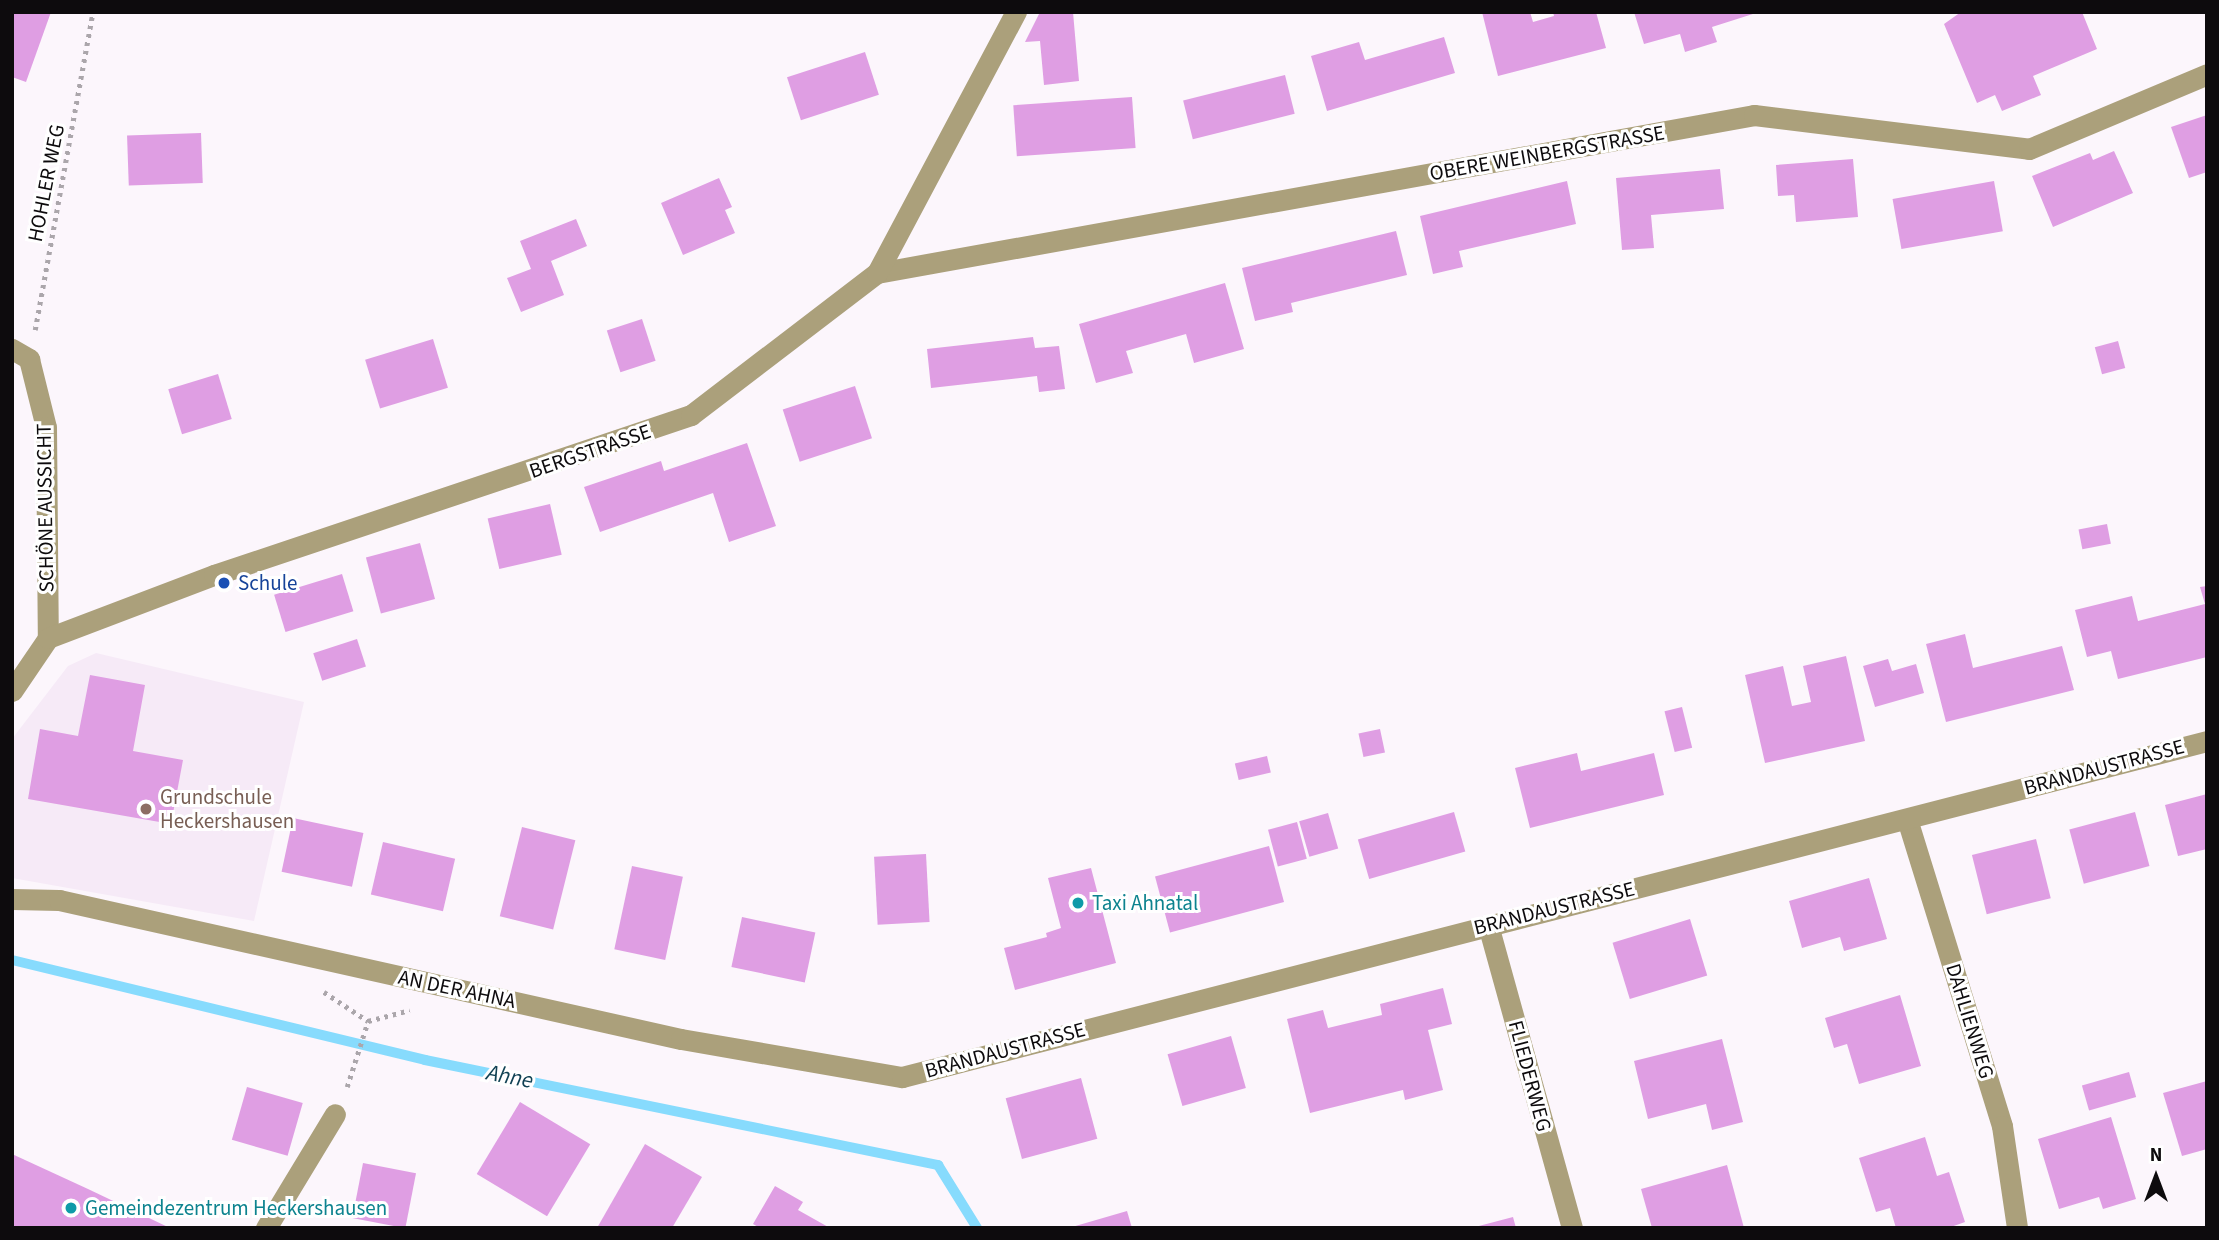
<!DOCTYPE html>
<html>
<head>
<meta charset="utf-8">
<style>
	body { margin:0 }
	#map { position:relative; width:2219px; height:1240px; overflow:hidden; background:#fcf6fc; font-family:"Source Sans 3",sans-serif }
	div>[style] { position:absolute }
	.built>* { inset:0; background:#f6eaf7 }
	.stream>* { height:10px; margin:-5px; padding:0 5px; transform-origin:5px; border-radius:5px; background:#87dbfd }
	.building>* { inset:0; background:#df9ee3; transform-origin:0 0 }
	.path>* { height:4.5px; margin-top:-2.25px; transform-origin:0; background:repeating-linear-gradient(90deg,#aba6ab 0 3.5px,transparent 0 8.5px) }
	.street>* { height:21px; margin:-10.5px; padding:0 10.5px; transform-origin:10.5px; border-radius:10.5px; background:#aba07b }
	.dots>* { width:19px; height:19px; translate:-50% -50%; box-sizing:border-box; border:4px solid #fff; border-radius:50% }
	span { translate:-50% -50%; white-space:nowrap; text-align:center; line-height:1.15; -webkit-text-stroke:6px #fff; paint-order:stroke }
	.street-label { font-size:21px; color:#0d0b0d }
	.transit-label { font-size:21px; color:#164399 }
	.left { translate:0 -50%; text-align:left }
	.education-label { font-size:21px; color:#785e54 }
	.culture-label { font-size:21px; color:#0d838f }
	.water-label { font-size:23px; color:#114254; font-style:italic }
	.frame { position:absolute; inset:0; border:14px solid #0d0b0d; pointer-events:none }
	.north { position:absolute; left:2121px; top:1142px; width:70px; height:70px; -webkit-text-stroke:5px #fff; paint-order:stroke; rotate:0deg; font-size:19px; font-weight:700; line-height:28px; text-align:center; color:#0d0b0d }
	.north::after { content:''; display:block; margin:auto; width:24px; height:32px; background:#0d0b0d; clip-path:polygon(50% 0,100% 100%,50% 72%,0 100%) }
</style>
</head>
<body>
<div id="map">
	<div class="built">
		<div style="clip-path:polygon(96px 653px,304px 702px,254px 921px,12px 878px,12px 739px,68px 666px)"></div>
	</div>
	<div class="stream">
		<div style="left:12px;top:960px;width:425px;rotate:13.6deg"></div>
		<div style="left:425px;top:1060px;width:524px;rotate:11.57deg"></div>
		<div style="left:938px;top:1165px;width:74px;rotate:58.2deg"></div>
	</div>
	<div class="building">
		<div style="clip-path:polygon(12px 12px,51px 12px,26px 82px,12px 77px)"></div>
		<div style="clip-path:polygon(1040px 12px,1073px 12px,1079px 81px,1044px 85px,1040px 41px,1025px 42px)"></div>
		<div style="clip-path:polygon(1482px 12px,1530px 12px,1533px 22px,1554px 16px,1553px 12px,1596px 12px,1606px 48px,1498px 76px)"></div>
		<div style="clip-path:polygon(1634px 12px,1755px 12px,1756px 13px,1712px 27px,1717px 42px,1685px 52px,1680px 34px,1644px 44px)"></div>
		<div style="clip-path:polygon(1961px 12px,2082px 12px,2097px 49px,2033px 76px,2041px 95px,2002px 111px,1995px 95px,1977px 103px,1944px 24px)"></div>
		<div style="clip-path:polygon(1444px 37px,1455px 73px,1327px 111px,1311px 56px,1359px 42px,1365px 60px)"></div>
		<div style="left:865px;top:52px;width:45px;height:82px;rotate:72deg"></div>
		<div style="left:1285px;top:75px;width:40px;height:105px;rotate:76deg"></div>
		<div style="left:1132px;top:97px;width:51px;height:119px;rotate:86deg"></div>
		<div style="clip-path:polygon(2207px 115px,2207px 172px,2189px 178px,2171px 127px)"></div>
		<div style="left:201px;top:133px;width:50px;height:74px;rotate:88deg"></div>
		<div style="clip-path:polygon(2114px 151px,2133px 193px,2053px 227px,2032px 176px,2090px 153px,2093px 160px)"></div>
		<div style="clip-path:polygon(1853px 159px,1858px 217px,1796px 222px,1794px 195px,1778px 196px,1776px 165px)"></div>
		<div style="clip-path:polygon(1720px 169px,1724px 209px,1651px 215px,1654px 248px,1622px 250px,1616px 178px)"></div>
		<div style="clip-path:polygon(719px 178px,732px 207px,725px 210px,735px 233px,683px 255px,661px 203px)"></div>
		<div style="clip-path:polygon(1567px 181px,1576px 224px,1459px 251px,1463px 267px,1433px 274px,1420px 216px)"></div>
		<div style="left:1994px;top:181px;width:51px;height:103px;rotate:80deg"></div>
		<div style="clip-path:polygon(576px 219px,587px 246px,551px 261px,564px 295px,521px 312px,507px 278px,531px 269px,520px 241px)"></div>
		<div style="clip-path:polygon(1396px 231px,1407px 275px,1291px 303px,1293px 312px,1255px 321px,1242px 268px)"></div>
		<div style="clip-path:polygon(1225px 283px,1244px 349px,1194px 363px,1186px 334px,1126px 351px,1133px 373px,1096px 383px,1079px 324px)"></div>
		<div style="left:642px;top:319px;width:44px;height:37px;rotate:72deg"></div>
		<div style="clip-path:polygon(1033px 337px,1035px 348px,1059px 346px,1065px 389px,1039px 392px,1037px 376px,931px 388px,927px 349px)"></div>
		<div style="left:433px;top:339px;width:51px;height:71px;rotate:73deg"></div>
		<div style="left:2118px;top:341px;width:28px;height:24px;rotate:75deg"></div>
		<div style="left:218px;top:374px;width:47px;height:52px;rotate:73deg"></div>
		<div style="left:855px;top:386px;width:55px;height:76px;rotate:72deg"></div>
		<div style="clip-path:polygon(747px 443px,776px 526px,729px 542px,713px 493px,600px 532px,584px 487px,661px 461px,664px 471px)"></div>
		<div style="left:550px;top:504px;width:52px;height:64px;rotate:77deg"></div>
		<div style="left:2107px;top:524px;width:20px;height:29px;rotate:79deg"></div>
		<div style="left:420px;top:543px;width:58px;height:56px;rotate:75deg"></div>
		<div style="left:342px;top:574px;width:39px;height:71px;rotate:73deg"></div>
		<div style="clip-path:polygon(2207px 586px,2207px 657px,2118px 679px,2111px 651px,2087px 657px,2075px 610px,2132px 596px,2138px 621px,2205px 604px,2200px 587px)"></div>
		<div style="clip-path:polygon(1965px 634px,1973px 668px,2062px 646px,2074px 690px,1946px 722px,1926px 644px)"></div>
		<div style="left:357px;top:639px;width:29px;height:46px;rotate:72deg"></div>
		<div style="clip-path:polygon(1846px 656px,1865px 741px,1765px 763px,1745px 675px,1783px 666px,1792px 706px,1811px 702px,1803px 666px)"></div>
		<div style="clip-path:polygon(1888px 659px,1892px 671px,1916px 664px,1924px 693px,1875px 707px,1863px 666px)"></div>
		<div style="clip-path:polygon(90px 675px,145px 685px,133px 751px,183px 760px,171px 824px,28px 799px,40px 729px,78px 736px)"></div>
		<div style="left:1682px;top:707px;width:42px;height:18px;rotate:76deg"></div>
		<div style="left:1380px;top:729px;width:24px;height:22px;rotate:78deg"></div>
		<div style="clip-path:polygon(1577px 753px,1581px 771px,1654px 753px,1664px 795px,1530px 828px,1515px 768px)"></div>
		<div style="left:1267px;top:756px;width:17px;height:33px;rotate:77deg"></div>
		<div style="clip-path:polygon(2207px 794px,2207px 849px,2178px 856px,2165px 805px)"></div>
		<div style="left:1454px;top:812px;width:41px;height:100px;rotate:74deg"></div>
		<div style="left:2135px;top:812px;width:56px;height:68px;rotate:75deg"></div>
		<div style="left:1328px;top:813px;width:37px;height:30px;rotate:74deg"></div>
		<div style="left:293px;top:818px;width:72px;height:55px;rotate:12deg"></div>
		<div style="left:1297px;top:822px;width:38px;height:30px;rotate:75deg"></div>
		<div style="left:522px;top:827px;width:55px;height:92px;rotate:14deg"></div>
		<div style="left:2036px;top:839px;width:61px;height:66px;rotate:76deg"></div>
		<div style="left:383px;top:842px;width:74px;height:54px;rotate:13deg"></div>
		<div style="left:1269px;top:846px;width:58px;height:118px;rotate:75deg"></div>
		<div style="left:926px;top:854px;width:68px;height:52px;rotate:87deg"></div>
		<div style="left:632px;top:866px;width:52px;height:85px;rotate:12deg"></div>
		<div style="clip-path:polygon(1091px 868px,1116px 963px,1015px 990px,1004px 948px,1047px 937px,1046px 933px,1061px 928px,1048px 878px)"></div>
		<div style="clip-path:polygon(1869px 878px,1887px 939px,1844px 951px,1840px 937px,1802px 948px,1789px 901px)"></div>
		<div style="left:742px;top:917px;width:75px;height:51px;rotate:12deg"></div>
		<div style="left:1690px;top:919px;width:59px;height:81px;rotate:73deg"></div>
		<div style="clip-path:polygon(1443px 988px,1452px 1024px,1428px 1030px,1443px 1090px,1405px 1100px,1403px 1090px,1310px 1113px,1287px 1019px,1323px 1010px,1328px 1028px,1382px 1015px,1380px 1004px)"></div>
		<div style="clip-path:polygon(1900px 995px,1921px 1066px,1859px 1084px,1847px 1044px,1834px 1048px,1825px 1018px)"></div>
		<div style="left:1231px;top:1036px;width:54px;height:66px;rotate:74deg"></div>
		<div style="clip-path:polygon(1722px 1039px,1743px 1122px,1712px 1130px,1706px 1104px,1648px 1119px,1634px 1061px)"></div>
		<div style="left:2129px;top:1072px;width:26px;height:49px;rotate:74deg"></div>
		<div style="left:1081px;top:1078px;width:63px;height:78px;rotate:75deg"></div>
		<div style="clip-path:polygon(2207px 1081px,2207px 1149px,2182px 1156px,2163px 1093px)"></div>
		<div style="left:247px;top:1087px;width:58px;height:55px;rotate:16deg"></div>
		<div style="left:520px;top:1102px;width:82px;height:84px;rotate:31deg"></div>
		<div style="clip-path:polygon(2111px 1117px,2136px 1199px,2103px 1209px,2099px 1197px,2059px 1209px,2038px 1139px)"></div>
		<div style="clip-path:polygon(1925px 1137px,1937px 1176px,1949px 1172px,1965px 1222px,1948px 1228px,1896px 1228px,1890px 1208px,1876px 1212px,1859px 1158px)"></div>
		<div style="clip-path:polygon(645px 1144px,702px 1177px,672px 1228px,597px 1228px)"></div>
		<div style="clip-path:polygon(12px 1154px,88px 1189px,170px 1228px,12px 1228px)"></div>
		<div style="left:363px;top:1163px;width:54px;height:56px;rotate:11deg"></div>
		<div style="clip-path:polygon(1727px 1165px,1744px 1228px,1652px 1228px,1641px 1189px)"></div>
		<div style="clip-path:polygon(775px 1186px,803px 1202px,798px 1210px,830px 1228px,760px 1228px,753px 1224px)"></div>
		<div style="clip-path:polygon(1127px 1211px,1132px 1228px,1072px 1228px,1072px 1227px)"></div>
		<div style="clip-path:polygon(1513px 1217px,1516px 1228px,1475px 1228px,1475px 1227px)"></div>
	</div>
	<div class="path">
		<div style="left:35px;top:330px;width:323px;rotate:-79.7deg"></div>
		<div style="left:324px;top:992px;width:53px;rotate:33.4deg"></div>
		<div style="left:368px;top:1021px;width:43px;rotate:-14.7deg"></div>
		<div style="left:347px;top:1087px;width:69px;rotate:-72.3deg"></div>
	</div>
	<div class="street">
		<div style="left:877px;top:273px;width:891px;rotate:-10.21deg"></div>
		<div style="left:1754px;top:115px;width:277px;rotate:7deg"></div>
		<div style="left:2029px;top:149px;width:193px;rotate:-22.8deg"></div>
		<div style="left:12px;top:349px;width:20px;rotate:30deg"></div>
		<div style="left:29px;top:359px;width:70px;rotate:76deg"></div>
		<div style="left:46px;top:427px;width:211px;rotate:89.5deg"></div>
		<div style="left:12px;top:691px;width:64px;rotate:-55.8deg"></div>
		<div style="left:48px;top:638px;width:178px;rotate:-20.8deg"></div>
		<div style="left:214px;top:575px;width:503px;rotate:-18.54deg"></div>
		<div style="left:691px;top:415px;width:234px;rotate:-37.4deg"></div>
		<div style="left:877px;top:273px;width:296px;rotate:-62deg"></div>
		<div style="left:1907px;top:819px;width:321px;rotate:72.8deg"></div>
		<div style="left:2002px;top:1126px;width:103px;rotate:81.6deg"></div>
		<div style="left:12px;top:899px;width:47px;rotate:1.2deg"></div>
		<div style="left:59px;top:900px;width:637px;rotate:12.6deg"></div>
		<div style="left:681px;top:1039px;width:224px;rotate:9.8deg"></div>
		<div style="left:902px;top:1077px;width:1348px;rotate:-14.44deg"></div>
		<div style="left:1488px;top:925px;width:314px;rotate:74.5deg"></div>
		<div style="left:266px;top:1228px;width:133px;rotate:-58.8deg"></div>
	</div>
	<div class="dots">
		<div style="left:224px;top:583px;background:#1a4fb4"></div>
		<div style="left:146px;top:809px;background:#8d6e63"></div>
		<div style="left:1078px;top:903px;background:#0f9aa8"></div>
		<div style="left:71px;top:1208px;background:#0f9aa8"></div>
	</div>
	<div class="street-label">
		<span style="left:1547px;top:153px;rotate:-10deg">OBERE WEINBERGSTRASSE</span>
		<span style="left:46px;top:183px;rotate:-79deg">HOHLER WEG</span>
		<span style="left:590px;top:451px;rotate:-19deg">BERGSTRASSE</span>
		<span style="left:45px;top:508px;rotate:-91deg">SCHÖNE AUSSICHT</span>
		<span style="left:2104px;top:767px;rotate:-15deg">BRANDAUSTRASSE</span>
		<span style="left:1554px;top:908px;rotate:-14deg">BRANDAUSTRASSE</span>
		<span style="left:457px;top:989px;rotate:12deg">AN DER AHNA</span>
		<span style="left:1970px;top:1021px;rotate:73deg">DAHLIENWEG</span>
		<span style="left:1005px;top:1050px;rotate:-15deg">BRANDAUSTRASSE</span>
		<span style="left:1530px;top:1076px;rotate:75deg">FLIEDERWEG</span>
	</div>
	<div class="transit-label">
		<span class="left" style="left:238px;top:583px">Schule</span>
	</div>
	<div class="education-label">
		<span class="left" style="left:160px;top:809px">Grundschule<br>Heckershausen</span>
	</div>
	<div class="culture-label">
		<span class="left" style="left:1092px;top:903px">Taxi Ahnatal</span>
		<span class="left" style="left:85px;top:1208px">Gemeindezentrum Heckershausen</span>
	</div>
	<div class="water-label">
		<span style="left:510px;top:1077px;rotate:11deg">Ahne</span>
	</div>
	<div class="frame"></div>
	<div class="north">N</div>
</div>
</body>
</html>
